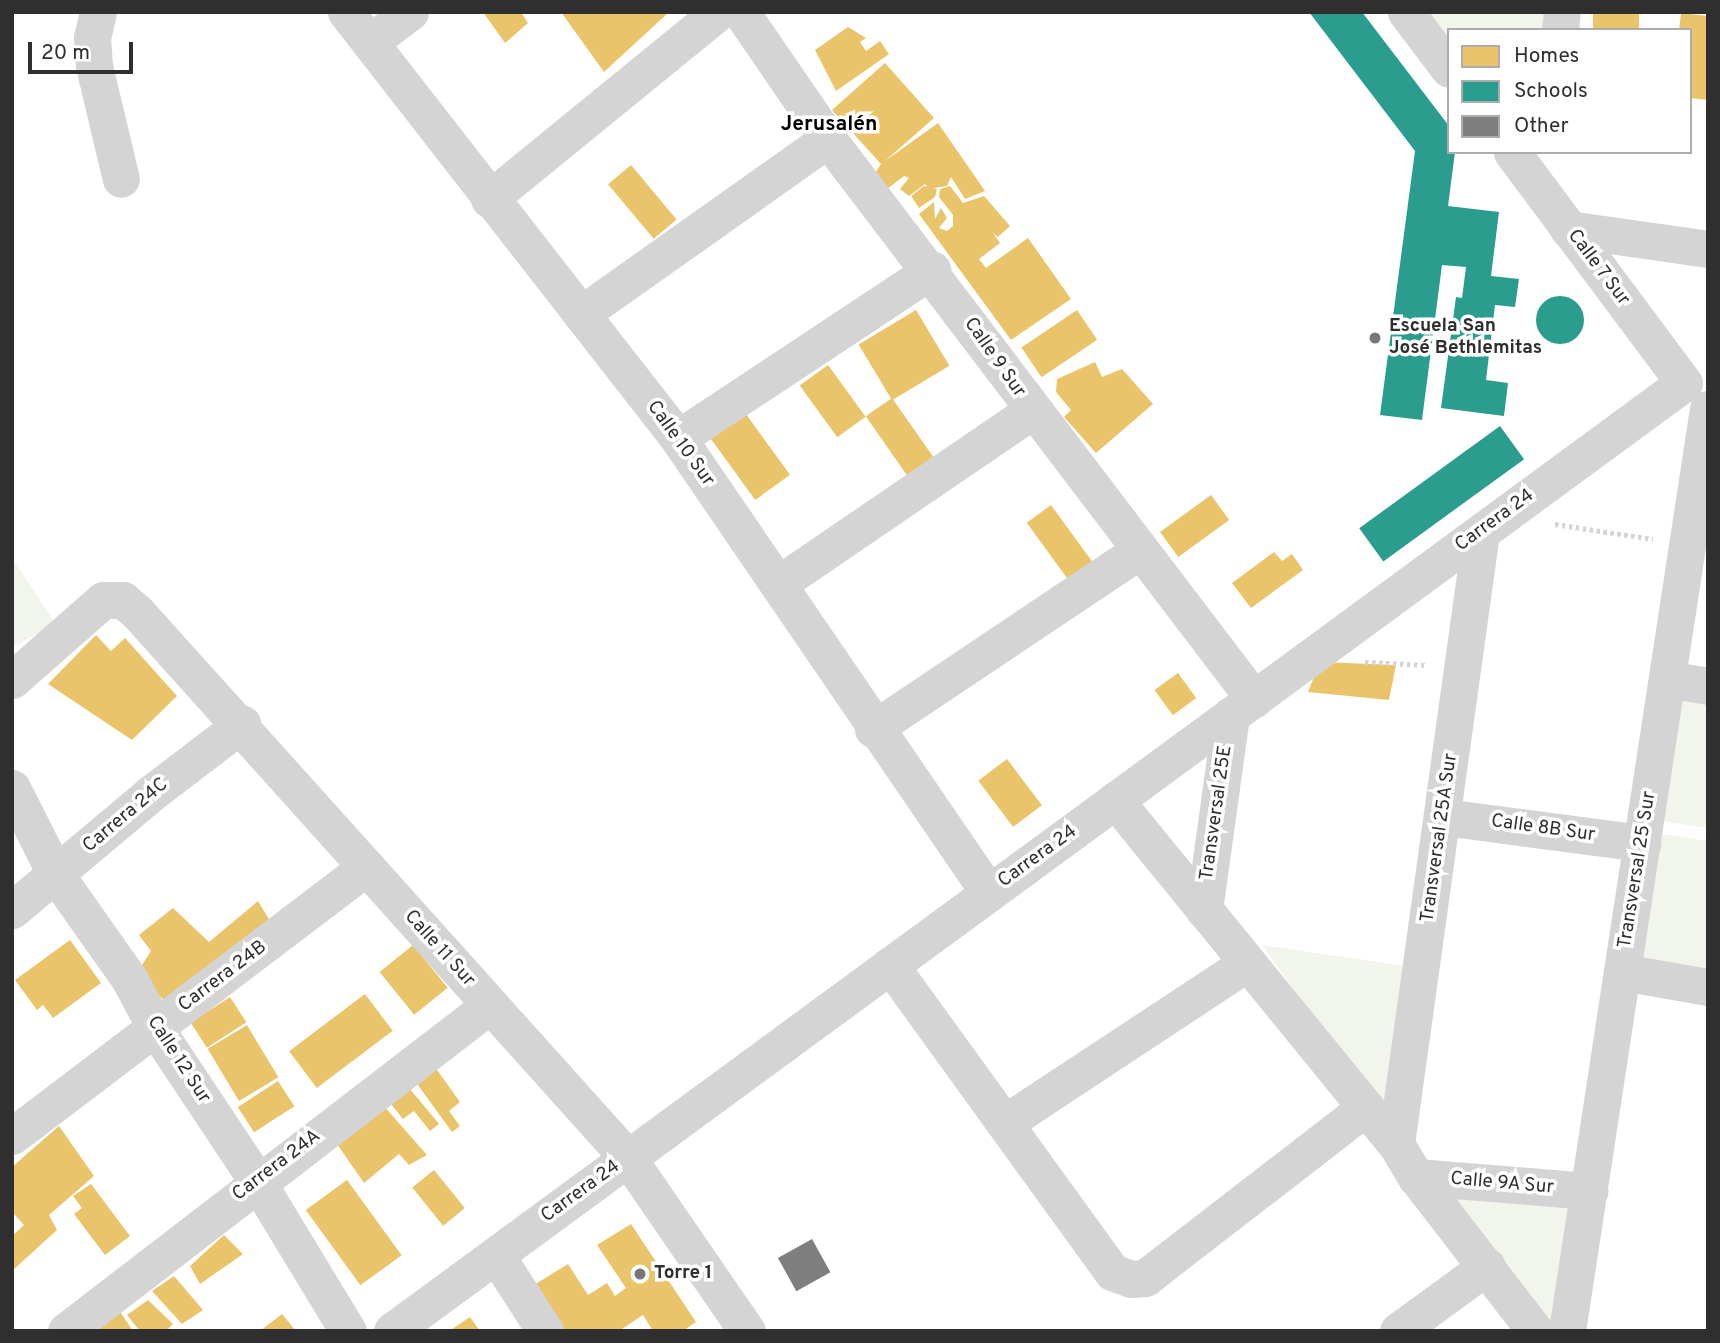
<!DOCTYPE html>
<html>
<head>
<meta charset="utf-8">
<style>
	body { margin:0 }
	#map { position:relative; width:1720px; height:1343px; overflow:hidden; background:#fff; font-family:Overpass,sans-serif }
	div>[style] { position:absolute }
	.green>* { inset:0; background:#f2f5ec }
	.homes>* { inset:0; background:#e9c46a; transform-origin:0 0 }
	.schools>* { inset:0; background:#2a9d8f; transform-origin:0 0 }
	.round { border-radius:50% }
	.building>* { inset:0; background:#7f7f7f; transform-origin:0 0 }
	.path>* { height:4.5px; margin-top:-2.25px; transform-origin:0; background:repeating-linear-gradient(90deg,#d4d4d4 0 3.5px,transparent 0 7px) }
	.minor>* { height:37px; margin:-18.5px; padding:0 18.5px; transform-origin:18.5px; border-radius:18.5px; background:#d4d4d4 }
	.dots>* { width:19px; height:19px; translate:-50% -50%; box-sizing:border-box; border:4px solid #fff; border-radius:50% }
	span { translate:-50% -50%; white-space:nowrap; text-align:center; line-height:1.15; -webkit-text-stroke:7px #fff; paint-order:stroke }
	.street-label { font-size:19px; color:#2f2f2f }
	.poi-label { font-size:19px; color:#2f2f2f; font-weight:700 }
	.left { translate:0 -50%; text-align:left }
	.neighbourhood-label { font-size:21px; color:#000; font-weight:700 }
	.frame { position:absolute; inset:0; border:14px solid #2f2f2f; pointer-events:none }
	.legend { position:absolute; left:1447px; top:28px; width:245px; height:126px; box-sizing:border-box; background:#fff; border:2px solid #acacac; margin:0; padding:9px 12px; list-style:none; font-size:21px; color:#2f2f2f }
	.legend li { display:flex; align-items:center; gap:14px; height:35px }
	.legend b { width:35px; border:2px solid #acacac }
	.scale { position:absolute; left:28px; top:42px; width:105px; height:32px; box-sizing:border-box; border:4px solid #2f2f2f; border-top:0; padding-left:9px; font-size:21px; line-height:24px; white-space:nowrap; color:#2f2f2f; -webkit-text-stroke:5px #fff; paint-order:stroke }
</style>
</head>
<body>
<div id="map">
	<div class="green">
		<div style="clip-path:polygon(1429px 12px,1552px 12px,1548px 30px,1449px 30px,1449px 37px)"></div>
		<div style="clip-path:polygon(12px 558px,55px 623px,12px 648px)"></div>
		<div style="clip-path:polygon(1680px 692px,1708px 697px,1708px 828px,1661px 821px)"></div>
		<div style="clip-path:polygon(1649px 832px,1708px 841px,1708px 970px,1630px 959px)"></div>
		<div style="clip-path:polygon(1262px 945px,1407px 966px,1386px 1119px)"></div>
		<div style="clip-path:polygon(1430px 1184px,1574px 1199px,1551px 1331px)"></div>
	</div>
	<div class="homes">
		<div style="clip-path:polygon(483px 12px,521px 12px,528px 23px,505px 43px)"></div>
		<div style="clip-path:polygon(561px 12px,669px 12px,604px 72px)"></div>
		<div style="left:1593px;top:12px;width:46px;height:18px"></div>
		<div style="clip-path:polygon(1681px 13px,1708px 16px,1708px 100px,1690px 98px,1690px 30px,1679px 30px)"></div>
		<div style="clip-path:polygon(848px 27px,866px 38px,860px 42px,866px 51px,880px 41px,889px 54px,836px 91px,815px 50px)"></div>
		<div style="clip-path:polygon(885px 63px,934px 118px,885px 161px,938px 123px,985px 191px,965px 199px,951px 177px,947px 186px,929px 189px,925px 184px,909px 196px,900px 189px,909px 178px,904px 176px,887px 189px,875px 173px,881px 164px,832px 110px)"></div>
		<div style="left:631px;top:165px;width:71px;height:30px;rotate:50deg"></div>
		<div style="clip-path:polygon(924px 186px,937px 189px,935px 197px,919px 208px,911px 196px)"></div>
		<div style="clip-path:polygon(950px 186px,963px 203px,984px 196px,1010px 226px,998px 237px,993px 233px,1000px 243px,979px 259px,986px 268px,1028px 238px,1071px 299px,1011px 340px,919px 214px,934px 202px,935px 219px,941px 208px,947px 218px,939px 228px,947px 231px,953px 226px,953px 215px,939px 197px,940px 189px)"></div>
		<div style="left:916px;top:310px;width:65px;height:67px;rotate:59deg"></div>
		<div style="left:1077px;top:310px;width:36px;height:67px;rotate:56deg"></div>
		<div style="clip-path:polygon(1095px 362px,1102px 377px,1122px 369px,1153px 404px,1096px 453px,1064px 417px,1071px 410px,1056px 392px,1057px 379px)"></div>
		<div style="left:828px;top:365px;width:64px;height:35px;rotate:54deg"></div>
		<div style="left:892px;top:398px;width:73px;height:32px;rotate:55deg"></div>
		<div style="left:743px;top:410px;width:80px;height:43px;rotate:54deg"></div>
		<div style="left:1211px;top:495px;width:31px;height:63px;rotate:54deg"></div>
		<div style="left:1051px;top:505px;width:74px;height:30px;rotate:54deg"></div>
		<div style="clip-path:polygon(1274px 552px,1282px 561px,1292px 554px,1303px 570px,1251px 608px,1232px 583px)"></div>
		<div style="clip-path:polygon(96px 635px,111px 651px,125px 638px,177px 696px,132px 740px,48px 684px)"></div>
		<div style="clip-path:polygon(1320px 662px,1396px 665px,1389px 700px,1308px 692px)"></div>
		<div style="left:1178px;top:673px;width:31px;height:29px;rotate:54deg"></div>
		<div style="left:1007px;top:759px;width:58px;height:36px;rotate:53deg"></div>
		<div style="clip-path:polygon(258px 901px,270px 921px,169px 1004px,135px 976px,151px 951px,139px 935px,173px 908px,209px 942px)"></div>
		<div style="clip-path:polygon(70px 940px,101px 983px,53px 1018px,43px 1005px,37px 1010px,15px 980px)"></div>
		<div style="left:413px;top:945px;width:55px;height:43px;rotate:51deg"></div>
		<div style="left:365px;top:994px;width:46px;height:95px;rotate:53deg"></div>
		<div style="left:230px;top:997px;width:30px;height:47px;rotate:57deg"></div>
		<div style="left:247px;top:1025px;width:61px;height:46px;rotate:59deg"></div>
		<div style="clip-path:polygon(435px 1067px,460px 1102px,449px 1111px,460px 1126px,452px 1132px,415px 1081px)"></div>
		<div style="left:278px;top:1081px;width:30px;height:48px;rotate:57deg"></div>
		<div style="clip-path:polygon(410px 1089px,439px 1124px,430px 1131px,414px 1111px,403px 1119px,391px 1104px)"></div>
		<div style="clip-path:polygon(383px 1105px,427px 1155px,409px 1165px,399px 1154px,364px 1183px,337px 1144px)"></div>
		<div style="clip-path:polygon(59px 1126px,94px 1176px,49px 1215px,57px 1230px,12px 1271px,12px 1236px,24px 1225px,12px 1212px,12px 1167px)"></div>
		<div style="left:434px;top:1170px;width:49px;height:28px;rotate:51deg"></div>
		<div style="left:347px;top:1180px;width:93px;height:51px;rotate:54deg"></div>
		<div style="clip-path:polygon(91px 1184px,130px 1236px,105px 1255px,74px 1214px,82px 1208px,73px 1196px)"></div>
		<div style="clip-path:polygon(631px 1224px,696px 1322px,683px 1331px,653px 1331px,643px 1315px,619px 1331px,564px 1331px,534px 1285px,568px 1264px,588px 1295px,607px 1283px,615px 1296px,626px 1288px,597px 1245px)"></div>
		<div style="clip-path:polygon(224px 1235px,243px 1254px,200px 1284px,190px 1266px)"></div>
		<div style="clip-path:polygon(174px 1276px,203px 1310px,182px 1324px,152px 1291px)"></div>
		<div style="clip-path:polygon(148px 1300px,173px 1324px,166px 1331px,140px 1331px,127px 1315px)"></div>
		<div style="clip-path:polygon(119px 1310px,133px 1331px,100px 1331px,98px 1328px)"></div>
		<div style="clip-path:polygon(282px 1314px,296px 1331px,260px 1331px)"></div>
		<div style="clip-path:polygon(470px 1317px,480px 1331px,449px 1331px)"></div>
	</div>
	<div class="schools">
		<div style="clip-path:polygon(1309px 12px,1362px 12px,1449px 126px,1449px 152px,1455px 152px,1448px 206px,1499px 212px,1491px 276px,1519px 279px,1515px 307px,1495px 305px,1486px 380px,1508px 383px,1504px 416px,1441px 408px,1456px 297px,1462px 298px,1466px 267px,1442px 265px,1422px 420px,1380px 415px,1415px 151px)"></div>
		<div class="round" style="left:1536px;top:296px;width:48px;height:48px"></div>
		<div style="left:1500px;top:426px;width:41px;height:174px;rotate:54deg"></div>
	</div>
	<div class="building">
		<div style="left:812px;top:1239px;width:38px;height:39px;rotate:61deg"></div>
	</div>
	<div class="path">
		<div style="left:1555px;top:524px;width:99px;rotate:8.7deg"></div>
		<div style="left:1365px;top:662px;width:61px;rotate:2.8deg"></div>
	</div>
	<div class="minor">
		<div style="left:98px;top:12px;width:26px;rotate:103deg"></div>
		<div style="left:92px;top:37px;width:29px;rotate:86deg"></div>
		<div style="left:94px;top:66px;width:116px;rotate:76.6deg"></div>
		<div style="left:346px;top:12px;width:540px;rotate:52.07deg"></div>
		<div style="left:678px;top:438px;width:551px;rotate:55.65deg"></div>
		<div style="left:741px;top:12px;width:154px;rotate:55.6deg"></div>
		<div style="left:828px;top:139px;width:704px;rotate:52.74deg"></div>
		<div style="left:1406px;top:12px;width:71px;rotate:53deg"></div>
		<div style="left:1560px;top:30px;width:18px;rotate:-84deg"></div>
		<div style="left:370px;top:42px;width:50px;rotate:-36.9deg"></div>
		<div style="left:489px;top:199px;width:296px;rotate:-39.2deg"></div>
		<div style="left:1568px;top:229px;width:141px;rotate:8.1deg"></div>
		<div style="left:581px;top:314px;width:303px;rotate:-35.3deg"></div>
		<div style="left:678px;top:438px;width:305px;rotate:-33.5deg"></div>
		<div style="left:778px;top:584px;width:307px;rotate:-34.3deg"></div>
		<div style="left:1667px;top:679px;width:42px;rotate:9.7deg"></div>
		<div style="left:12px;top:680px;width:121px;rotate:-41.3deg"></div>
		<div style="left:103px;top:600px;width:20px"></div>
		<div style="left:123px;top:600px;width:18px;rotate:41deg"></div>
		<div style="left:137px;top:612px;width:734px;rotate:48.04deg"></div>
		<div style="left:628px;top:1158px;width:210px;rotate:55.5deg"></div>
		<div style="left:873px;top:729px;width:321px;rotate:-33.8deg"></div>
		<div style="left:12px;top:788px;width:97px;rotate:63.2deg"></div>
		<div style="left:56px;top:875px;width:128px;rotate:54.8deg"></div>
		<div style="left:130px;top:980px;width:55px;rotate:62deg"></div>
		<div style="left:156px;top:1029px;width:182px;rotate:56.4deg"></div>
		<div style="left:257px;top:1181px;width:175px;rotate:58.8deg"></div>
		<div style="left:1115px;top:800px;width:444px;rotate:50.8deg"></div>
		<div style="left:1396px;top:1144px;width:39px;rotate:59deg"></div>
		<div style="left:1416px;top:1177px;width:195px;rotate:52.3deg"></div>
		<div style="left:1444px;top:817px;width:200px;rotate:7.5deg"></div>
		<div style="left:12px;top:910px;width:180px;rotate:-40deg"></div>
		<div style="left:150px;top:794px;width:116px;rotate:-37.3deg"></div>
		<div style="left:1204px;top:910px;width:197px;rotate:-82.1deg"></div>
		<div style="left:890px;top:965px;width:379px;rotate:54.1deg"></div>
		<div style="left:1112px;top:1272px;width:20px;rotate:20deg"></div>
		<div style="left:1131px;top:1279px;width:14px;rotate:-4deg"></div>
		<div style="left:1145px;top:1278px;width:279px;rotate:-37.7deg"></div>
		<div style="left:1622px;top:972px;width:87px;rotate:9.9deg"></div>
		<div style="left:1006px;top:1122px;width:289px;rotate:-33.4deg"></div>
		<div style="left:12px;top:1136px;width:445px;rotate:-37.2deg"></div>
		<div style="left:1396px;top:1144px;width:618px;rotate:-82.09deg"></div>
		<div style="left:1416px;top:1177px;width:174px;rotate:4.6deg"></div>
		<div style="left:496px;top:1255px;width:90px;rotate:57.2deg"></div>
		<div style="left:66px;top:1331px;width:535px;rotate:-37.56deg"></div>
		<div style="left:392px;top:1331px;width:1602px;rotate:-36.27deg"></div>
		<div style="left:1684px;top:383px;width:288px;rotate:-126.7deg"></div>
		<div style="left:1398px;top:1331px;width:110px;rotate:-36.1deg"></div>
		<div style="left:1567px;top:1331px;width:933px;rotate:-81.31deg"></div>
	</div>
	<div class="dots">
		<div style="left:1375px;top:338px;background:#787878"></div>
		<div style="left:640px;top:1274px;background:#787878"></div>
	</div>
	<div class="street-label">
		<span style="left:1598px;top:268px;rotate:53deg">Calle 7 Sur</span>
		<span style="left:994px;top:358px;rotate:55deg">Calle 9 Sur</span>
		<span style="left:680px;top:444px;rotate:54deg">Calle 10 Sur</span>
		<span style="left:1495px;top:521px;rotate:-36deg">Carrera 24</span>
		<span style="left:1217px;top:813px;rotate:-82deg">Transversal 25E</span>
		<span style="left:126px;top:816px;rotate:-40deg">Carrera 24C</span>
		<span style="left:1543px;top:829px;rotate:8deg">Calle 8B Sur</span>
		<span style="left:1440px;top:838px;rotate:-82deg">Transversal 25A Sur</span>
		<span style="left:1038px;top:857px;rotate:-36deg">Carrera 24</span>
		<span style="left:1638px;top:870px;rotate:-81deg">Transversal 25 Sur</span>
		<span style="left:439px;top:949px;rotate:48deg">Calle 11 Sur</span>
		<span style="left:223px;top:977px;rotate:-37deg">Carrera 24B</span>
		<span style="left:178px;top:1060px;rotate:57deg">Calle 12 Sur</span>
		<span style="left:277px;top:1166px;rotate:-37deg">Carrera 24A</span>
		<span style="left:1502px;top:1184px;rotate:5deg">Calle 9A Sur</span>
		<span style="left:581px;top:1192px;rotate:-36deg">Carrera 24</span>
	</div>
	<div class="poi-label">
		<span class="left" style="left:1389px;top:338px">Escuela San<br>José Bethlemitas</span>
		<span class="left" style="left:654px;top:1274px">Torre 1</span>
	</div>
	<div class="neighbourhood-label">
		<span style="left:829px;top:125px">Jerusalén</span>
	</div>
	<div class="frame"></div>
	<ul class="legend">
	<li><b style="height:19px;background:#e9c46a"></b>Homes</li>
	<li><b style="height:19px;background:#2a9d8f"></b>Schools</li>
	<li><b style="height:19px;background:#7f7f7f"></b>Other</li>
	</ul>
	<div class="scale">20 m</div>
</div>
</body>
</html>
